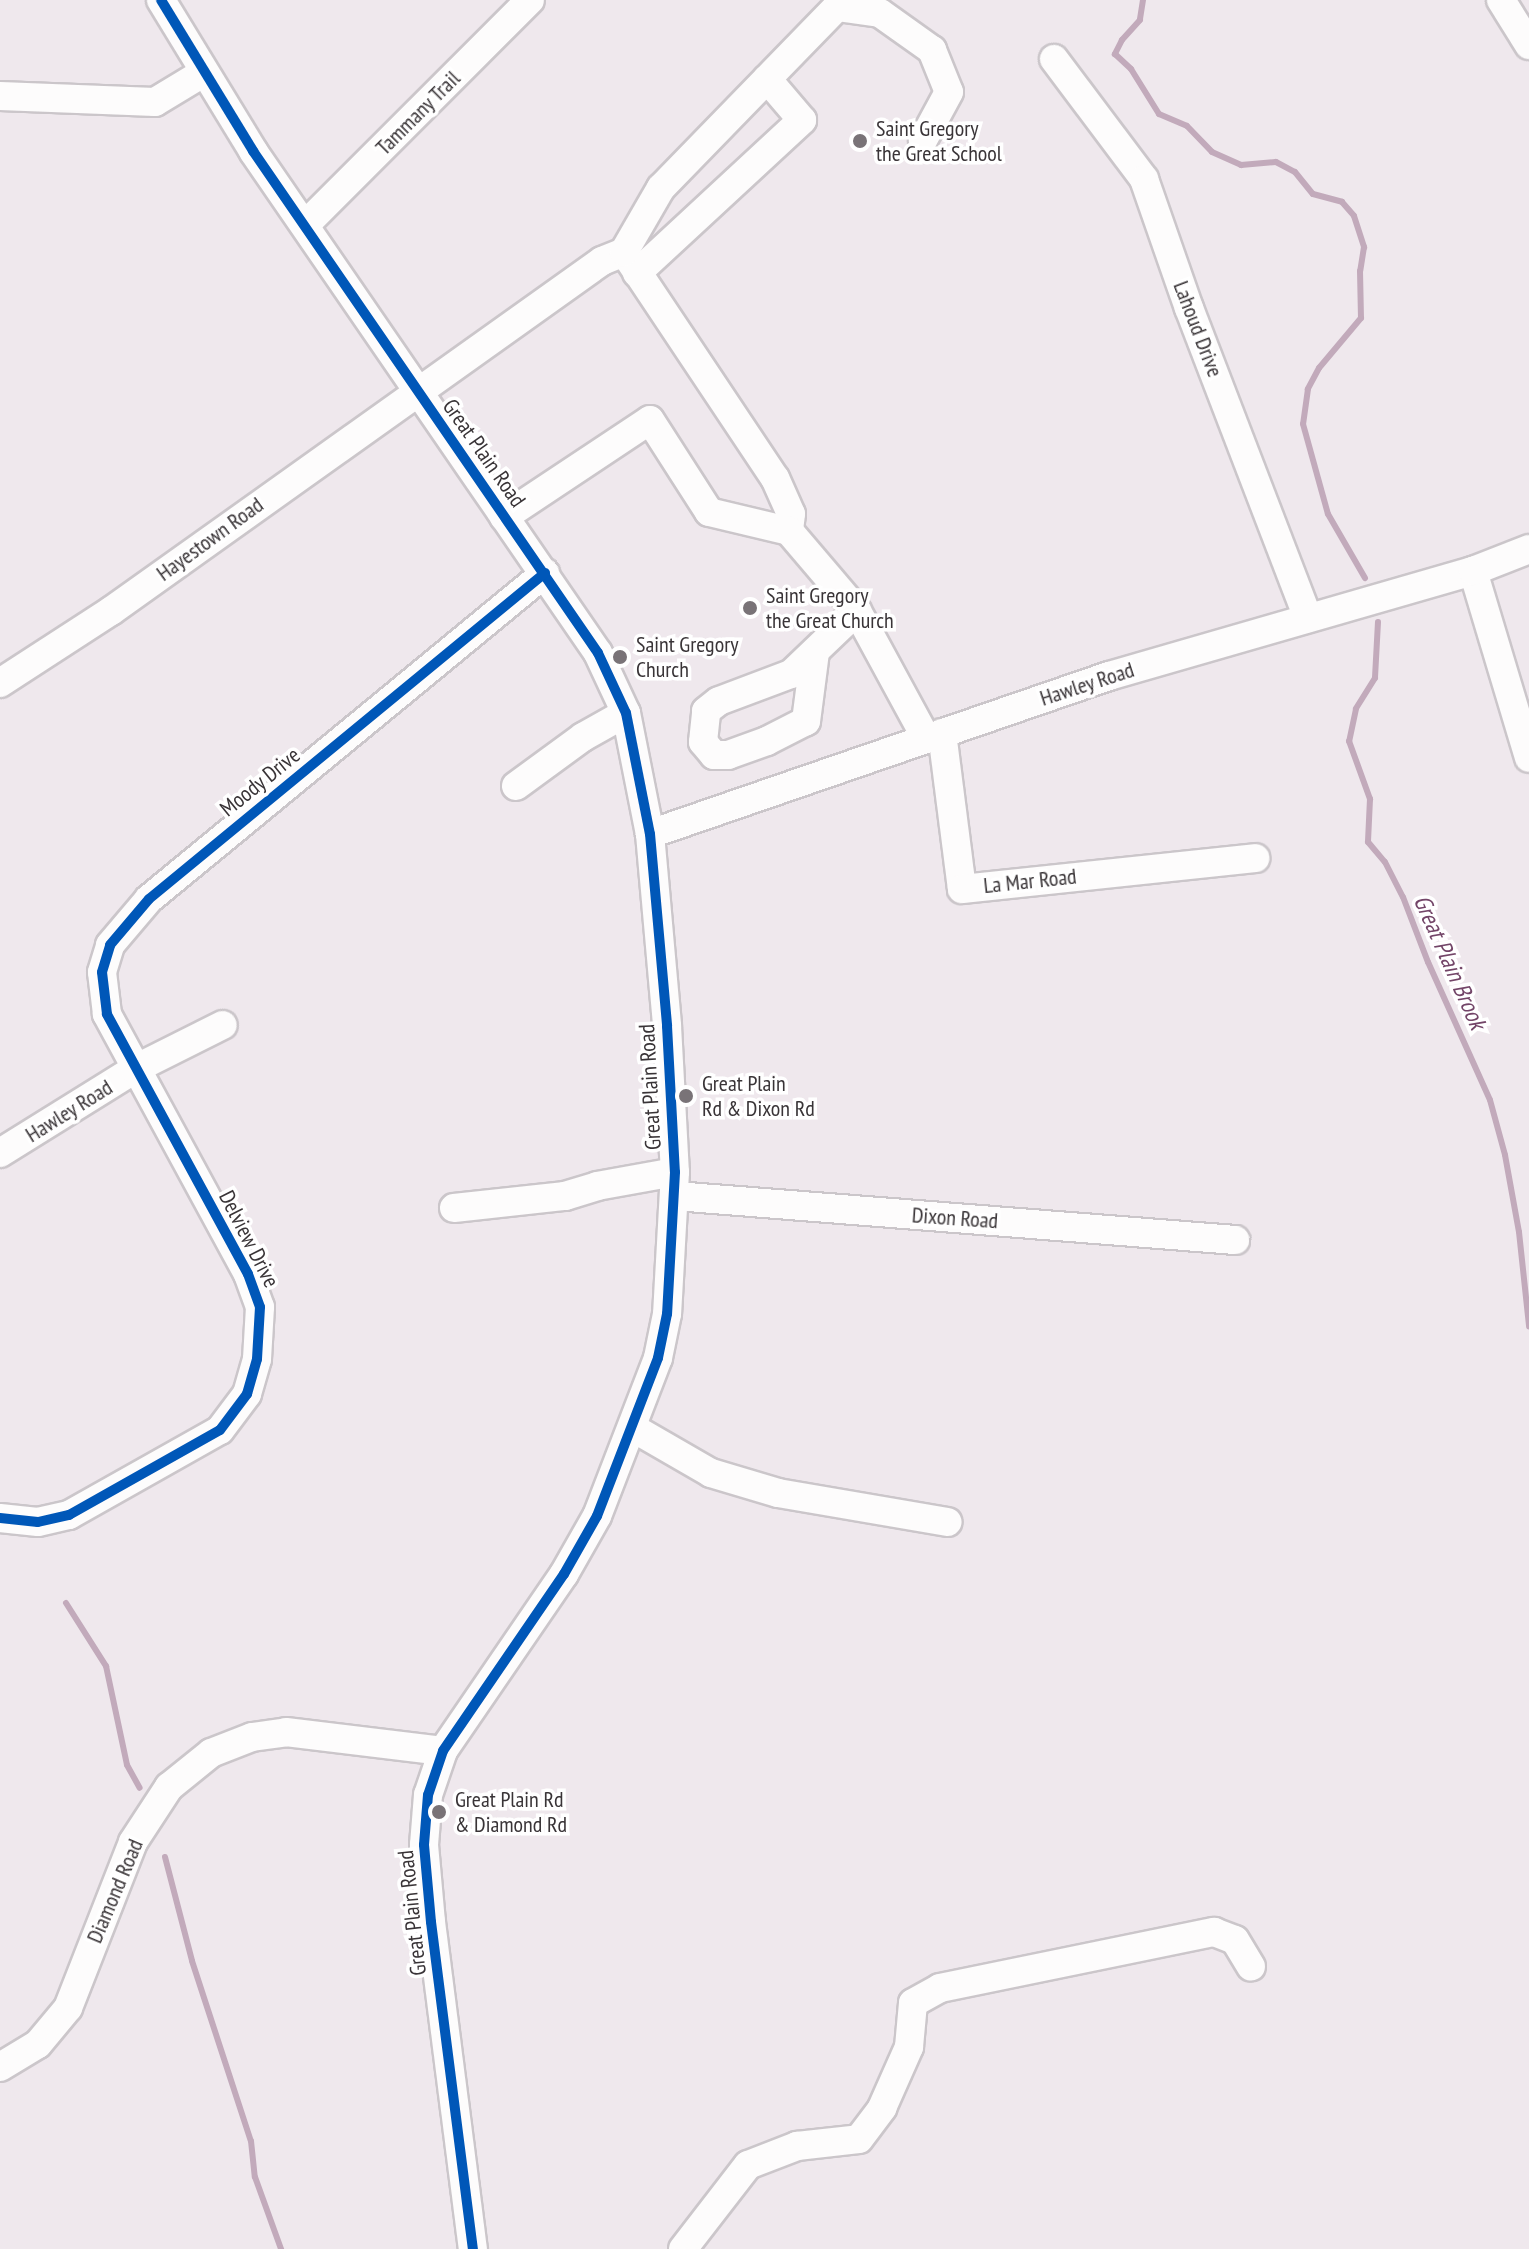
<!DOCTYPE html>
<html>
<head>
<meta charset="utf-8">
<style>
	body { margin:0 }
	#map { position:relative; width:1529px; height:2249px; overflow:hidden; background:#efe8ed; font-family:"PT Sans Narrow",sans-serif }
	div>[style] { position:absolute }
	.stream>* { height:6px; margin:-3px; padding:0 3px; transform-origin:3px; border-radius:3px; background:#c2aabb }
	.roads { filter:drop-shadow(2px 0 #cbc6ca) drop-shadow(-2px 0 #cbc6ca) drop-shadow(0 2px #cbc6ca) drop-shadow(0 -2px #cbc6ca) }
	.minor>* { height:28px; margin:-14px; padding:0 14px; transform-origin:14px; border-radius:14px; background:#fdfcfc }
	.cycleway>* { height:10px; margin:-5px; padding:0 5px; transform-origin:5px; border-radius:5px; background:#0057b8 }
	.dots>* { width:22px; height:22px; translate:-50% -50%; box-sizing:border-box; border:4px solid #fff; border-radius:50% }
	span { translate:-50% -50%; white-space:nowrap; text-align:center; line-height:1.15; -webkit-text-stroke:7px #fff; paint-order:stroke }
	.street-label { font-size:22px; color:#393437 }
	.poi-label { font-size:22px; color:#393437 }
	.left { translate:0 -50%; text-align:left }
	.water-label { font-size:24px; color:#734568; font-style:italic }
</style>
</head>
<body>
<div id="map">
	<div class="stream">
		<div style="left:1143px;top:0;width:20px;rotate:99deg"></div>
		<div style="left:1140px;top:20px;width:27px;rotate:132deg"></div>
		<div style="left:1122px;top:40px;width:16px;rotate:117deg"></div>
		<div style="left:1115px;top:54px;width:22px;rotate:43deg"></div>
		<div style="left:1131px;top:69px;width:53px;rotate:58.1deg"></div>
		<div style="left:1159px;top:114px;width:30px;rotate:23deg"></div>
		<div style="left:1187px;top:126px;width:36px;rotate:46deg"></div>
		<div style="left:1212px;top:152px;width:32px;rotate:24deg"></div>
		<div style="left:1241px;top:165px;width:35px;rotate:-5deg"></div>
		<div style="left:1276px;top:162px;width:21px;rotate:28deg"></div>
		<div style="left:1295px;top:172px;width:28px;rotate:51deg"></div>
		<div style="left:1313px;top:194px;width:30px;rotate:15deg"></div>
		<div style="left:1342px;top:202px;width:18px;rotate:49deg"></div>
		<div style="left:1354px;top:216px;width:33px;rotate:72deg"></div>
		<div style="left:1364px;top:247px;width:24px;rotate:99deg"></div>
		<div style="left:1360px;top:271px;width:47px;rotate:88.8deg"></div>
		<div style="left:1361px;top:318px;width:65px;rotate:130deg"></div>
		<div style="left:1319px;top:368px;width:24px;rotate:118deg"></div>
		<div style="left:1308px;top:389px;width:35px;rotate:98deg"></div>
		<div style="left:1303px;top:424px;width:93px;rotate:74.5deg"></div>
		<div style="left:1328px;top:514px;width:74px;rotate:60deg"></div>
		<div style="left:1378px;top:622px;width:56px;rotate:93.1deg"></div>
		<div style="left:1375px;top:678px;width:36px;rotate:122deg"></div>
		<div style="left:1356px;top:709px;width:33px;rotate:102deg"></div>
		<div style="left:1349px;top:741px;width:62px;rotate:70.1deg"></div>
		<div style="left:1370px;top:799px;width:43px;rotate:92.7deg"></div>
		<div style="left:1368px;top:842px;width:26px;rotate:50deg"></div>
		<div style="left:1385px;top:862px;width:39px;rotate:63deg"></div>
		<div style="left:1403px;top:897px;width:70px;rotate:69deg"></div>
		<div style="left:1428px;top:962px;width:151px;rotate:65.8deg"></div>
		<div style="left:1490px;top:1100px;width:57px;rotate:74.7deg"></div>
		<div style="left:1505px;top:1155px;width:78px;rotate:79.7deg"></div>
		<div style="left:1519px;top:1232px;width:95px;rotate:83.9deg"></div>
		<div style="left:66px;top:1603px;width:75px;rotate:57.6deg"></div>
		<div style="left:106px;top:1666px;width:101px;rotate:78deg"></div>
		<div style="left:127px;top:1765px;width:26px;rotate:61deg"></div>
		<div style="left:165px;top:1857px;width:107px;rotate:75.4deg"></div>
		<div style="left:192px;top:1961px;width:189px;rotate:71.9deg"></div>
		<div style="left:251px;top:2141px;width:36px;rotate:84deg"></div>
		<div style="left:255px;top:2177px;width:77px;rotate:70.1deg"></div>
	</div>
	<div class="roads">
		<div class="minor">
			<div style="left:161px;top:0;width:177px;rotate:58.6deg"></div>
			<div style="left:253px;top:151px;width:609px;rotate:55.5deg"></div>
			<div style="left:598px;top:653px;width:66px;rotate:65deg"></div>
			<div style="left:626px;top:713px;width:123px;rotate:78.8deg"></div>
			<div style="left:650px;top:834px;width:193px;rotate:84.9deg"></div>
			<div style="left:667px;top:1026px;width:146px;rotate:86.9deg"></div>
			<div style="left:675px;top:1172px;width:142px;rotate:93.2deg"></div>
			<div style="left:667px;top:1314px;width:45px;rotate:101.6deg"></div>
			<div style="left:658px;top:1358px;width:169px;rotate:111.1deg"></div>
			<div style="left:597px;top:1516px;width:67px;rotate:119.6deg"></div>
			<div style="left:564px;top:1574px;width:214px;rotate:124.4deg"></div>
			<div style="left:443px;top:1751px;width:46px;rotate:108.8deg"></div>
			<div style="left:428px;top:1795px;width:50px;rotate:94.6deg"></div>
			<div style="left:424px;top:1845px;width:77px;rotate:84.8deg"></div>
			<div style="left:431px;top:1922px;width:330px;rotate:82.7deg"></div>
			<div style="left:1501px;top:0;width:53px;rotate:58.1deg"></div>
			<div style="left:1054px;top:59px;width:150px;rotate:53.1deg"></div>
			<div style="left:1144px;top:179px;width:137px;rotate:70.8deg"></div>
			<div style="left:1189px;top:308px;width:332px;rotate:69deg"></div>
			<div style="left:0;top:96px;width:155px;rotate:2.2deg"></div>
			<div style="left:155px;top:102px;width:56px;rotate:-31.1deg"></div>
			<div style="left:305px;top:225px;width:318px;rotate:-45deg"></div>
			<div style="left:624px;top:252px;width:272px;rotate:56.3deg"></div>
			<div style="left:775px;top:478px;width:39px;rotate:66deg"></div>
			<div style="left:791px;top:514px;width:17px;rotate:97deg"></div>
			<div style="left:789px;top:531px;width:105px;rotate:49.6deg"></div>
			<div style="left:857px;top:611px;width:145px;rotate:61.5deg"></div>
			<div style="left:637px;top:273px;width:225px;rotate:-42.8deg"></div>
			<div style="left:802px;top:120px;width:54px;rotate:-130.5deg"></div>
			<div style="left:504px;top:517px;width:175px;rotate:-33.6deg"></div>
			<div style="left:650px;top:420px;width:109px;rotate:57.3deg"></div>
			<div style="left:709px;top:512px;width:82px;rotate:13.4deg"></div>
			<div style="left:1473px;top:571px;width:195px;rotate:73.3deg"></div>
			<div style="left:815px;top:652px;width:70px;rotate:97.4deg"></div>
			<div style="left:806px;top:721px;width:44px;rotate:152.9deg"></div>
			<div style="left:767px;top:741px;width:41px;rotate:160.3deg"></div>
			<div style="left:728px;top:755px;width:14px;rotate:180deg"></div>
			<div style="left:714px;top:755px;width:17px;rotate:-130deg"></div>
			<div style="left:703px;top:742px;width:31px;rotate:-84deg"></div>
			<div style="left:706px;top:711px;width:16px;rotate:-38deg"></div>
			<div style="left:719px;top:701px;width:77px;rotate:-20.6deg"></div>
			<div style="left:791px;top:674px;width:91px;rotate:-43.7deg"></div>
			<div style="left:0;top:683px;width:132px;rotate:-33deg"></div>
			<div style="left:111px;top:611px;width:603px;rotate:-35.48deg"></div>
			<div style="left:602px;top:261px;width:24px;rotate:-22deg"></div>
			<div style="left:624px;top:252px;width:74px;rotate:-60deg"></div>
			<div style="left:661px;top:188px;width:252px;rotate:-45.8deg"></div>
			<div style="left:837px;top:7px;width:43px;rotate:7.9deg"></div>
			<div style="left:880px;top:13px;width:64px;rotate:35.4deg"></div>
			<div style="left:932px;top:50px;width:45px;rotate:68deg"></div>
			<div style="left:949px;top:92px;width:55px;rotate:118.4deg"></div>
			<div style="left:942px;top:733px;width:157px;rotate:82.7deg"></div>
			<div style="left:962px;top:889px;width:295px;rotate:-6deg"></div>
			<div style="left:516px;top:786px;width:83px;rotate:-36.2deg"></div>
			<div style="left:583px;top:737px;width:49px;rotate:-29.2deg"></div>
			<div style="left:650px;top:834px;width:485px;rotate:-19deg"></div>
			<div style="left:1109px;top:676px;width:379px;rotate:-16.1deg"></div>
			<div style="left:1473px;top:571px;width:60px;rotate:-21.4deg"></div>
			<div style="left:0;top:1153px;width:159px;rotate:-31.9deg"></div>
			<div style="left:135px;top:1069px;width:98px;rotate:-26.6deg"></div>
			<div style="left:675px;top:1196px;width:562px;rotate:4.49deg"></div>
			<div style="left:454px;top:1208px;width:112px;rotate:-6.2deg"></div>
			<div style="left:565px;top:1196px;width:34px;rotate:-17deg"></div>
			<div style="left:597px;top:1186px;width:79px;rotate:-10.2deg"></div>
			<div style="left:633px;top:1428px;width:90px;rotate:30deg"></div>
			<div style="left:711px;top:1473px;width:70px;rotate:16.6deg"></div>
			<div style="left:778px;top:1493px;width:172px;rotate:9.7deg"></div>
			<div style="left:0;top:1518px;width:38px;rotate:6deg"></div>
			<div style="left:38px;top:1522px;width:32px;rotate:-13deg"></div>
			<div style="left:69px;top:1515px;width:173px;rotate:-29.4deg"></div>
			<div style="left:220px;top:1430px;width:45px;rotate:-53.1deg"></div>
			<div style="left:247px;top:1394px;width:36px;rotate:-74deg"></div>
			<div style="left:257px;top:1359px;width:52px;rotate:-86.7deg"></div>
			<div style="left:260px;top:1307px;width:35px;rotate:-110deg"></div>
			<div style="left:248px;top:1274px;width:296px;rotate:-118.5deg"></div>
			<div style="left:107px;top:1014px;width:42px;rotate:-96.8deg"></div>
			<div style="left:102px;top:972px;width:28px;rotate:-73deg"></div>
			<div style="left:110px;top:945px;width:60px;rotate:-49.7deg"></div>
			<div style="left:149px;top:899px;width:513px;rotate:-39.46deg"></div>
			<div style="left:0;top:2067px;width:44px;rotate:-31.2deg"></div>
			<div style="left:38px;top:2044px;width:47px;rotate:-50.2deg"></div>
			<div style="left:68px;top:2008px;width:178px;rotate:-68.6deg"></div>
			<div style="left:133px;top:1842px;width:66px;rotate:-56.8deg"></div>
			<div style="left:169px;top:1787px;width:54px;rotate:-39deg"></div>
			<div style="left:211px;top:1753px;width:44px;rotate:-21.3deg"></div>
			<div style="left:252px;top:1737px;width:34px;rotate:-8deg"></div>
			<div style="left:286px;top:1732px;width:158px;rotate:6.9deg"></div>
			<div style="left:683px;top:2249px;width:106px;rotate:-52.3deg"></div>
			<div style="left:748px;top:2165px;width:53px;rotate:-21.2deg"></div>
			<div style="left:797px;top:2146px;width:62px;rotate:-6.4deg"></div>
			<div style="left:859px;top:2139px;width:39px;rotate:-53deg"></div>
			<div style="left:882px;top:2108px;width:67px;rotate:-66.1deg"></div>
			<div style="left:909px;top:2047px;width:44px;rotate:-84.8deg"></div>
			<div style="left:913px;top:2003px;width:31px;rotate:-29deg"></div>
			<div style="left:940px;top:1988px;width:280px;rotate:-11.6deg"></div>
			<div style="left:1214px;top:1932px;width:22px;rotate:21deg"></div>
			<div style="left:1235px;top:1940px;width:31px;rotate:59deg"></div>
		</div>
	</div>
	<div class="cycleway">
		<div style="left:161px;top:0;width:177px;rotate:58.6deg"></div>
		<div style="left:253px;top:151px;width:609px;rotate:55.5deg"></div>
		<div style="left:598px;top:653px;width:66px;rotate:65deg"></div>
		<div style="left:626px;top:713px;width:123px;rotate:78.8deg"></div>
		<div style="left:650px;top:834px;width:193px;rotate:84.9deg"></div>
		<div style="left:667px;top:1026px;width:146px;rotate:86.9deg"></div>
		<div style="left:675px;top:1172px;width:142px;rotate:93.2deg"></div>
		<div style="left:667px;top:1314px;width:45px;rotate:101.6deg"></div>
		<div style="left:658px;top:1358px;width:169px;rotate:111.1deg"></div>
		<div style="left:597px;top:1516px;width:67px;rotate:119.6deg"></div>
		<div style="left:564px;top:1574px;width:214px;rotate:124.4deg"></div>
		<div style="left:443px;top:1751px;width:46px;rotate:108.8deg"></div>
		<div style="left:428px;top:1795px;width:50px;rotate:94.6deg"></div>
		<div style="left:424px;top:1845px;width:77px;rotate:84.8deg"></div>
		<div style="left:431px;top:1922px;width:330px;rotate:82.7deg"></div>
		<div style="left:0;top:1518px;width:38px;rotate:6deg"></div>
		<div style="left:38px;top:1522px;width:32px;rotate:-13deg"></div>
		<div style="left:69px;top:1515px;width:173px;rotate:-29.4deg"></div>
		<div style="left:220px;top:1430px;width:45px;rotate:-53.1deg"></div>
		<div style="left:247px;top:1394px;width:36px;rotate:-74deg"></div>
		<div style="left:257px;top:1359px;width:52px;rotate:-86.7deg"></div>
		<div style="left:260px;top:1307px;width:35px;rotate:-110deg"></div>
		<div style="left:248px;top:1274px;width:296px;rotate:-118.5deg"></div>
		<div style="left:107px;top:1014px;width:42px;rotate:-96.8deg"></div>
		<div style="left:102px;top:972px;width:28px;rotate:-73deg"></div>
		<div style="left:110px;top:945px;width:60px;rotate:-49.7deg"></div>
		<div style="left:149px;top:899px;width:513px;rotate:-39.46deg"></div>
	</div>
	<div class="dots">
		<div style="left:860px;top:141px;background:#797377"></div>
		<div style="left:750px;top:608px;background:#797377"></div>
		<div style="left:620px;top:657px;background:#797377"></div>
		<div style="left:686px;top:1096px;background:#797377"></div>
		<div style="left:439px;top:1812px;background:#797377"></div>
	</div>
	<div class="street-label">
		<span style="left:418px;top:113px;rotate:-45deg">Tammany Trail</span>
		<span style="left:1198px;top:329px;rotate:69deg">Lahoud Drive</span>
		<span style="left:484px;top:453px;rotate:55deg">Great Plain Road</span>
		<span style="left:210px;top:539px;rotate:-36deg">Hayestown Road</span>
		<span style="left:1087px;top:684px;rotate:-18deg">Hawley Road</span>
		<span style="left:260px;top:782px;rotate:-39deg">Moody Drive</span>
		<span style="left:1030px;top:881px;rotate:-6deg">La Mar Road</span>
		<span style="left:650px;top:1087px;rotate:-93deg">Great Plain Road</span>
		<span style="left:69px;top:1111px;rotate:-32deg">Hawley Road</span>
		<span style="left:955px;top:1218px;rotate:4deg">Dixon Road</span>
		<span style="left:249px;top:1239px;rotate:63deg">Delview Drive</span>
		<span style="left:115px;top:1891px;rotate:-67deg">Diamond Road</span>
		<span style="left:412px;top:1913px;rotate:-96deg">Great Plain Road</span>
	</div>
	<div class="poi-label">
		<span class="left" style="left:876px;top:141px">Saint Gregory<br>the Great School</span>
		<span class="left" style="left:766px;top:608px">Saint Gregory<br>the Great Church</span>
		<span class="left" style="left:636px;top:657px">Saint Gregory<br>Church</span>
		<span class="left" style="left:702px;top:1096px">Great Plain<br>Rd &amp; Dixon Rd</span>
		<span class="left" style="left:455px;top:1812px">Great Plain Rd<br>&amp; Diamond Rd</span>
	</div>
	<div class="water-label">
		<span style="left:1450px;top:962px;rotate:66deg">Great Plain Brook</span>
	</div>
</div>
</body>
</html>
